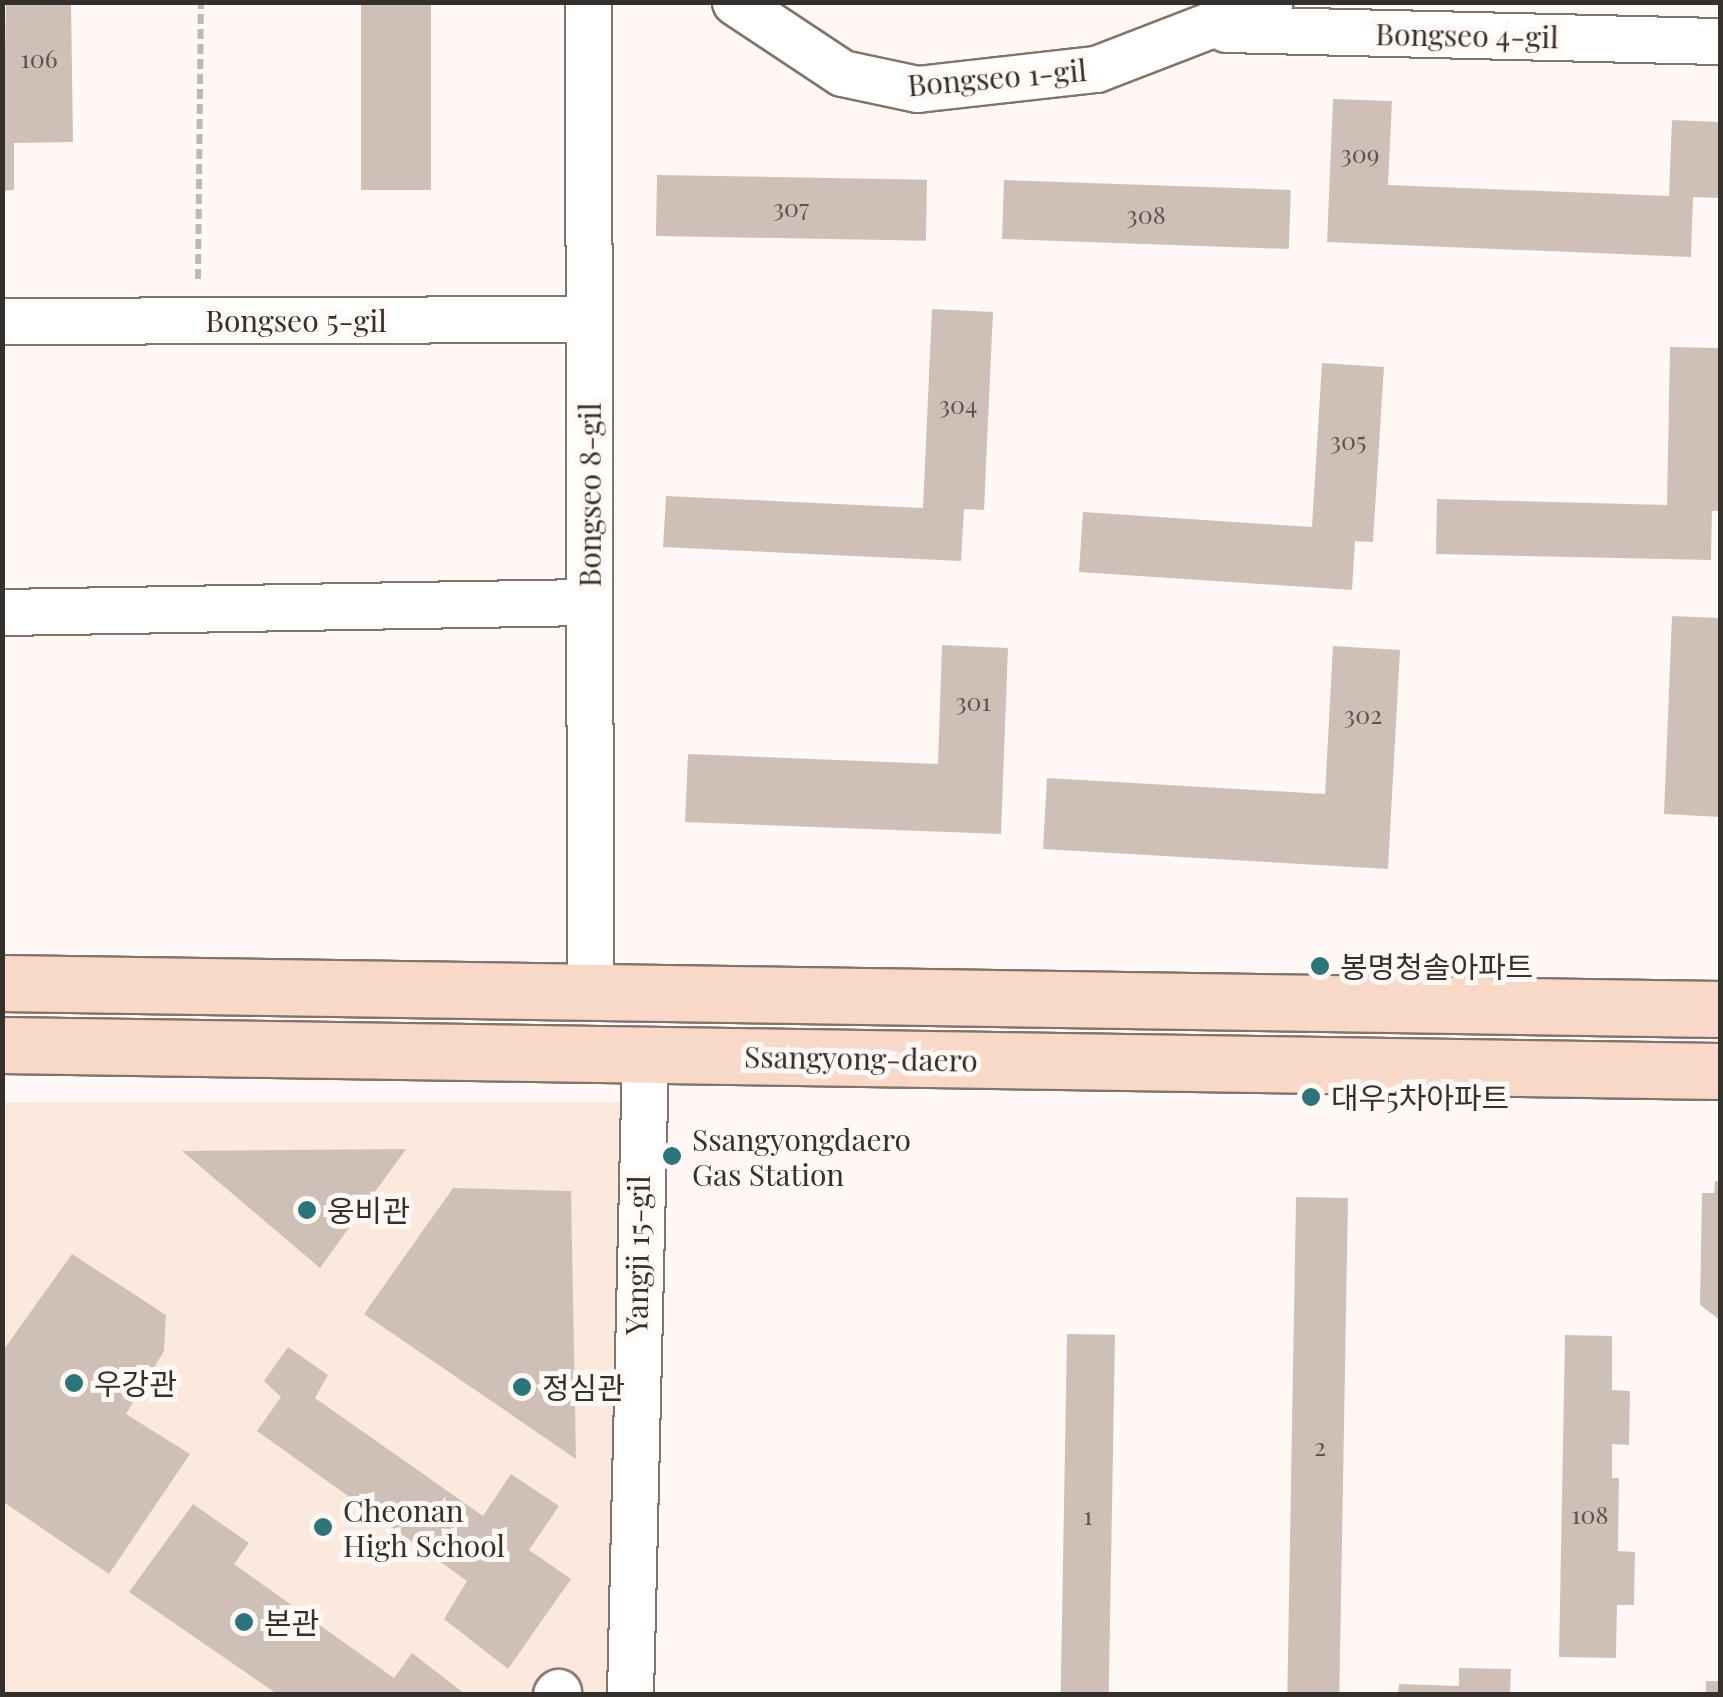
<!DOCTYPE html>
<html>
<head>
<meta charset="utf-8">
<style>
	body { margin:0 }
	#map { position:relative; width:1723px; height:1697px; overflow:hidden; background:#fff8f5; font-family:"Playfair Display","Noto Sans KR",serif }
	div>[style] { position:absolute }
	.built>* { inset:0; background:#fce9de; transform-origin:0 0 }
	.building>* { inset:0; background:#cfc0b7; transform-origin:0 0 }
	.path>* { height:6px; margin-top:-3px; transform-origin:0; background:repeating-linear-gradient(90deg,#beb8b5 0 10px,transparent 0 15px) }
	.roads { filter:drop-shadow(2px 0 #82746c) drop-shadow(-2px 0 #82746c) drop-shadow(0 2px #82746c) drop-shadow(0 -2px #82746c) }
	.minor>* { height:45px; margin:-22.5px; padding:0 22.5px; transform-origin:22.5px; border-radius:22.5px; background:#fff }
	.major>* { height:55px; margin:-27.5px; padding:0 27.5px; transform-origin:27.5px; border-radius:27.5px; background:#f8d9c7 }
	.dots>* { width:28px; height:28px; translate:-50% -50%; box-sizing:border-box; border:5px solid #fff8f5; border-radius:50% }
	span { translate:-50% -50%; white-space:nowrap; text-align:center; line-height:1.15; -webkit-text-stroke:10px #fff8f5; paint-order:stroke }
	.number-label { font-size:25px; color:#5c5450 }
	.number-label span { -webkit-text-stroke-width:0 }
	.street-label { font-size:30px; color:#36302d }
	.poi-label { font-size:30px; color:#36302d }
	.left { translate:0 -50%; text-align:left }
	.frame { position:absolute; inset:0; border:5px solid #36302d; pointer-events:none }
</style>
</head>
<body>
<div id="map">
	<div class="built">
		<div style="left:3px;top:1102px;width:618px;height:592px"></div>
	</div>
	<div class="building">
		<div style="clip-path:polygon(6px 2px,71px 2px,73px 142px,14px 143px,14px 190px,2px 191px)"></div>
		<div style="left:361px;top:2px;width:70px;height:188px"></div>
		<div style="clip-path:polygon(1333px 99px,1392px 101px,1388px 185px,1669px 196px,1672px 120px,1720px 122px,1720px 198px,1693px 197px,1691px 257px,1327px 242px)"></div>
		<div style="left:657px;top:175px;width:270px;height:61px;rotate:1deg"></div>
		<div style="left:1004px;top:180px;width:287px;height:59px;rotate:2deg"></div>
		<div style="clip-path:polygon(932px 309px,993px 312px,984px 510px,964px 509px,961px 561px,663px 547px,666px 496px,923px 508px)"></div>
		<div style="clip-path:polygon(1670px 347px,1720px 348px,1720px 511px,1712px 511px,1711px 560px,1436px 554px,1437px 499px,1667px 505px)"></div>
		<div style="clip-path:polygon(1322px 363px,1384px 367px,1373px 542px,1355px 541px,1352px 590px,1079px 572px,1083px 512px,1312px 527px)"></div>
		<div style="clip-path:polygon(1672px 616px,1720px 618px,1720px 817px,1664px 814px)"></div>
		<div style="clip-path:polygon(942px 645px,1008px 648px,1001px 834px,685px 822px,688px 754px,938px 764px)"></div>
		<div style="clip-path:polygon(1333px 646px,1400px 650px,1388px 869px,1043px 849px,1047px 778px,1325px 794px)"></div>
		<div style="clip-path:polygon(406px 1149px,320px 1268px,182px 1151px)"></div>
		<div style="clip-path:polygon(1715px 1181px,1720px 1181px,1720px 1320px,1700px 1305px,1702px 1193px,1714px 1193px)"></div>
		<div style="clip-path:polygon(453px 1188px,571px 1191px,576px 1459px,364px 1314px)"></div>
		<div style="left:1296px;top:1197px;width:52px;height:497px;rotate:1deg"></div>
		<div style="clip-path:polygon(72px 1254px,166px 1315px,164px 1351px,126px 1414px,190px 1454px,109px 1574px,2px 1501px,2px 1352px)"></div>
		<div style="left:1067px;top:1334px;width:48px;height:360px;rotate:1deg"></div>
		<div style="clip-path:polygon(1565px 1335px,1612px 1336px,1612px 1390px,1630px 1391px,1629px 1445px,1612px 1444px,1612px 1478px,1619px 1478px,1618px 1551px,1635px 1552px,1634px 1605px,1617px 1605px,1616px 1658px,1559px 1657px)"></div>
		<div style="clip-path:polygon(288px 1347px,328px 1375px,315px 1398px,483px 1516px,511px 1474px,559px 1506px,529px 1550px,571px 1579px,508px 1669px,444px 1619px,467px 1581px,257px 1431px,281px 1397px,264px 1381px)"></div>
		<div style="clip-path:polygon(193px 1504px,249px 1543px,234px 1564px,394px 1678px,412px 1653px,465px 1694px,277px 1694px,129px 1592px)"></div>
		<div style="clip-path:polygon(1459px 1668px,1511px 1669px,1510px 1694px,1398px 1694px,1399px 1684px,1459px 1686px)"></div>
		<div style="left:1706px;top:1681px;width:14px;height:13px"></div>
	</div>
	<div class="path">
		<div style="left:198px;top:279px;width:277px;rotate:-89.4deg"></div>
	</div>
	<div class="roads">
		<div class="minor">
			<div style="left:588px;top:2px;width:986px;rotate:89.88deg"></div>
			<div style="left:735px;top:2px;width:128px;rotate:33.6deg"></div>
			<div style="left:842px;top:73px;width:77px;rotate:12deg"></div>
			<div style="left:917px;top:89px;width:180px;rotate:-6.4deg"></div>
			<div style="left:1096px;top:69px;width:186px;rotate:-21.1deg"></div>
			<div style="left:1226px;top:29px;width:494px;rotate:1.4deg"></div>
			<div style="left:2px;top:321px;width:587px;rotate:-0.2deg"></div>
			<div style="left:2px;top:612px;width:587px;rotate:-0.98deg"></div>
			<div style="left:556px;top:1694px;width:3px;rotate:-45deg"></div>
			<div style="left:630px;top:1694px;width:638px;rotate:-88.65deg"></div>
		</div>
		<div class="major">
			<div style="left:2px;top:983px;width:1718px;rotate:0.87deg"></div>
			<div style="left:2px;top:1045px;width:1718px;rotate:0.87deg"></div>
		</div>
	</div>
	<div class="dots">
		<div style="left:1320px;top:966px;background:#2c757a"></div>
		<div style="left:1311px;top:1097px;background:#2c757a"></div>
		<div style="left:672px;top:1156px;background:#2c757a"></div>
		<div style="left:307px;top:1210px;background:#2c757a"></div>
		<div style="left:74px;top:1383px;background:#2c757a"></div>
		<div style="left:522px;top:1387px;background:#2c757a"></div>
		<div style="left:323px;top:1527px;background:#2c757a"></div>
		<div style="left:244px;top:1622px;background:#2c757a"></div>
	</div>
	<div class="number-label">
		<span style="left:39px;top:58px">106</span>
		<span style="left:1360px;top:153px">309</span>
		<span style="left:791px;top:207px">307</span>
		<span style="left:1146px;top:214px">308</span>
		<span style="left:958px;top:404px">304</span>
		<span style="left:1348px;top:440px">305</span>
		<span style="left:973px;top:701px">301</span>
		<span style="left:1363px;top:714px">302</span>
		<span style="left:1320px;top:1446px">2</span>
		<span style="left:1590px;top:1514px">108</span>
		<span style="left:1088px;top:1515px">1</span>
	</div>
	<div class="street-label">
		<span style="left:1467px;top:35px;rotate:1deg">Bongseo 4-gil</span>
		<span style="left:997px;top:77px;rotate:-5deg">Bongseo 1-gil</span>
		<span style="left:296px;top:320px">Bongseo 5-gil</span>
		<span style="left:589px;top:495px;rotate:-90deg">Bongseo 8-gil</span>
		<span style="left:861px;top:1058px;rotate:1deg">Ssangyong-daero</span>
		<span style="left:637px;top:1255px;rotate:-89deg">Yangji 15-gil</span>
	</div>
	<div class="poi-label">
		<span class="left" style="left:1340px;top:966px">봉명청솔아파트</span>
		<span class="left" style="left:1331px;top:1097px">대우5차아파트</span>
		<span class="left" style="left:692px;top:1156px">Ssangyongdaero<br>Gas Station</span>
		<span class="left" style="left:327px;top:1210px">웅비관</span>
		<span class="left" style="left:94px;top:1383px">우강관</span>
		<span class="left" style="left:542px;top:1387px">정심관</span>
		<span class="left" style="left:343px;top:1527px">Cheonan<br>High School</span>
		<span class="left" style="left:264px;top:1622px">본관</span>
	</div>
	<div class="frame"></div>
</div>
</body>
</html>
